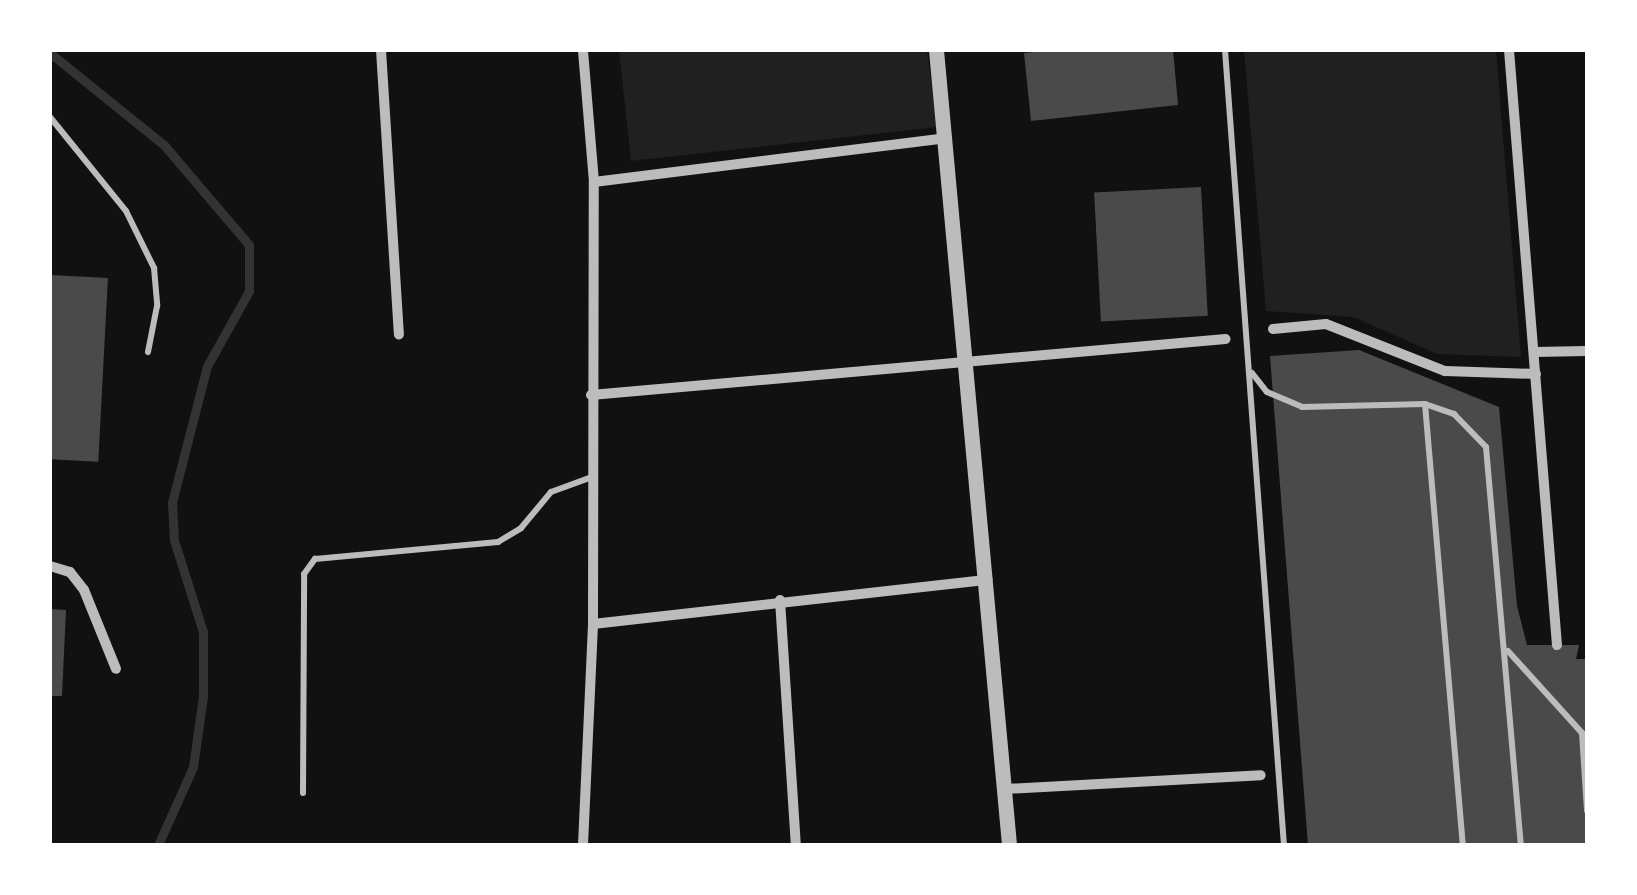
<!DOCTYPE html>
<html>
<head>
<meta charset="utf-8">
<style>
	body { margin:0 }
	#map { position:relative; width:1637px; height:895px; overflow:hidden; background:#111; font-family:Lora,serif }
	div>[style] { position:absolute }
	.green>* { inset:0; background:#202020 }
	.stream>* { height:9px; margin:-4.5px; padding:0 4.5px; transform-origin:4.5px; border-radius:4.5px; background:#333 }
	.building>* { inset:0; background:#4a4a4a; transform-origin:0 0 }
	.service>* { height:6px; margin:-3px; padding:0 3px; transform-origin:3px; border-radius:3px; background:#bcbcbc }
	.minor>* { height:10px; margin:-5px; padding:0 5px; transform-origin:5px; border-radius:5px; background:#bcbcbc }
	.tertiary>* { height:15px; margin:-7.5px; padding:0 7.5px; transform-origin:7.5px; border-radius:7.5px; background:#bcbcbc }
	span { translate:-50% -50%; white-space:nowrap; text-align:center; line-height:1.15; -webkit-text-stroke:8px #fff; paint-order:stroke }
	.frame { position:absolute; inset:0; border:52px solid #fff; pointer-events:none }
</style>
</head>
<body>
<div id="map">
	<div class="green">
		<div style="clip-path:polygon(619px 50px,927px 50px,937px 127px,631px 161px)"></div>
		<div style="clip-path:polygon(1244px 50px,1496px 50px,1521px 357px,1437px 354px,1353px 317px,1266px 311px)"></div>
	</div>
	<div class="stream">
		<div style="left:50px;top:53px;width:146px;rotate:38.9deg"></div>
		<div style="left:164px;top:145px;width:131px;rotate:49.6deg"></div>
		<div style="left:249px;top:245px;width:46px;rotate:90deg"></div>
		<div style="left:249px;top:291px;width:86px;rotate:119.2deg"></div>
		<div style="left:207px;top:366px;width:140px;rotate:104.4deg"></div>
		<div style="left:172px;top:502px;width:38px;rotate:87deg"></div>
		<div style="left:174px;top:540px;width:96px;rotate:72.5deg"></div>
		<div style="left:203px;top:632px;width:64px;rotate:90deg"></div>
		<div style="left:203px;top:696px;width:72px;rotate:98deg"></div>
		<div style="left:193px;top:767px;width:85px;rotate:114.2deg"></div>
	</div>
	<div class="building">
		<div style="clip-path:polygon(1053px 50px,1173px 50px,1178px 105px,1031px 121px,1024px 53px)"></div>
		<div style="left:1201px;top:187px;width:129px;height:107px;rotate:87deg"></div>
		<div style="left:50px;top:275px;width:58px;height:184px;rotate:3deg"></div>
		<div style="clip-path:polygon(1359px 350px,1499px 407px,1517px 606px,1527px 645px,1579px 645px,1576px 659px,1587px 659px,1587px 845px,1308px 845px,1270px 356px)"></div>
		<div style="clip-path:polygon(50px 609px,66px 610px,62px 696px,50px 696px)"></div>
	</div>
	<div class="service">
		<div style="left:1225px;top:50px;width:797px;rotate:85.76deg"></div>
		<div style="left:50px;top:117px;width:121px;rotate:51deg"></div>
		<div style="left:126px;top:211px;width:64px;rotate:63.8deg"></div>
		<div style="left:154px;top:268px;width:38px;rotate:85deg"></div>
		<div style="left:157px;top:306px;width:47px;rotate:101.1deg"></div>
		<div style="left:1252px;top:373px;width:24px;rotate:52deg"></div>
		<div style="left:1267px;top:392px;width:38px;rotate:23deg"></div>
		<div style="left:1302px;top:407px;width:123px;rotate:-1.4deg"></div>
		<div style="left:1425px;top:404px;width:31px;rotate:19deg"></div>
		<div style="left:1454px;top:414px;width:46px;rotate:45.9deg"></div>
		<div style="left:1486px;top:447px;width:400px;rotate:85deg"></div>
		<div style="left:1425px;top:404px;width:443px;rotate:85.1deg"></div>
		<div style="left:1508px;top:651px;width:110px;rotate:47.9deg"></div>
		<div style="left:1582px;top:733px;width:78px;rotate:86.3deg"></div>
		<div style="left:303px;top:793px;width:219px;rotate:-89.7deg"></div>
		<div style="left:304px;top:574px;width:19px;rotate:-54deg"></div>
		<div style="left:315px;top:559px;width:184px;rotate:-5.3deg"></div>
		<div style="left:498px;top:542px;width:27px;rotate:-31deg"></div>
		<div style="left:521px;top:528px;width:47px;rotate:-50.2deg"></div>
		<div style="left:551px;top:492px;width:44px;rotate:-20.1deg"></div>
	</div>
	<div class="minor">
		<div style="left:381px;top:50px;width:285px;rotate:86.4deg"></div>
		<div style="left:1509px;top:50px;width:597px;rotate:85.39deg"></div>
		<div style="left:594px;top:182px;width:354px;rotate:-7.1deg"></div>
		<div style="left:1273px;top:329px;width:53px;rotate:-5.4deg"></div>
		<div style="left:1326px;top:324px;width:128px;rotate:21.6deg"></div>
		<div style="left:1445px;top:371px;width:91px;rotate:1.9deg"></div>
		<div style="left:1534px;top:352px;width:53px;rotate:-1.1deg"></div>
		<div style="left:591px;top:395px;width:637px;rotate:-5.04deg"></div>
		<div style="left:50px;top:566px;width:21px;rotate:17deg"></div>
		<div style="left:70px;top:572px;width:23px;rotate:52deg"></div>
		<div style="left:84px;top:590px;width:85px;rotate:67.9deg"></div>
		<div style="left:780px;top:600px;width:246px;rotate:86.3deg"></div>
		<div style="left:593px;top:624px;width:397px;rotate:-6.4deg"></div>
		<div style="left:1005px;top:789px;width:256px;rotate:-3.1deg"></div>
		<div style="left:583px;top:845px;width:221px;rotate:-87.4deg"></div>
		<div style="left:593px;top:624px;width:442px;rotate:-89.9deg"></div>
		<div style="left:594px;top:182px;width:132px;rotate:-94.8deg"></div>
	</div>
	<div class="tertiary">
		<div style="left:936px;top:50px;width:798px;rotate:84.75deg"></div>
	</div>
	<div class="frame"></div>
</div>
</body>
</html>
